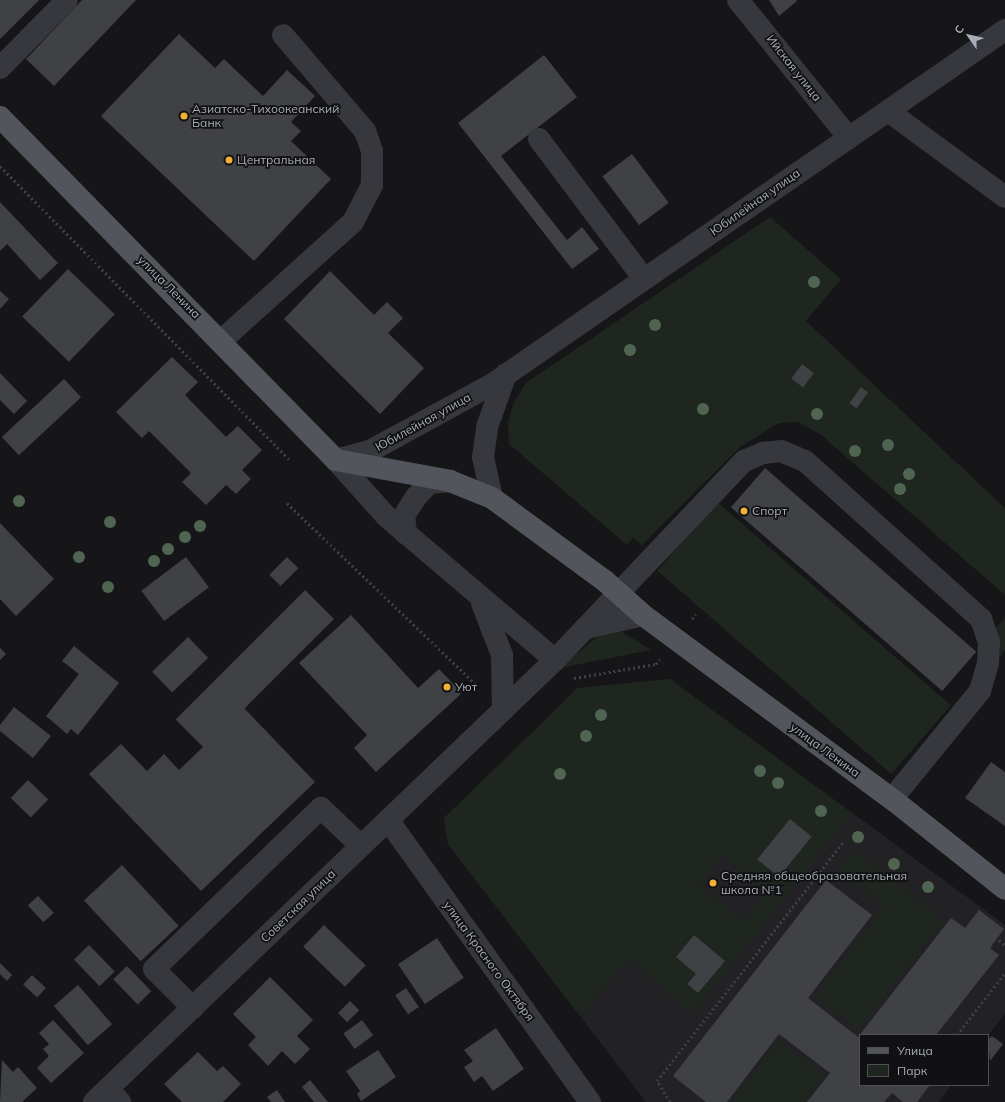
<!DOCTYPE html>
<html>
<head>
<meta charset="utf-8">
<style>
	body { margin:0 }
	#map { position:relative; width:1005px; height:1102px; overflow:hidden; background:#161618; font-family:Mulish,sans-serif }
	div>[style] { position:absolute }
	.built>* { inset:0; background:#222225 }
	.green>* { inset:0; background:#1e261f; transform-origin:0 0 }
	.building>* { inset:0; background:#404145; transform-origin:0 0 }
	.path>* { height:2.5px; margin-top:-1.25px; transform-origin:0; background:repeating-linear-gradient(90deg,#3d3f44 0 2px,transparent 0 5px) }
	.minor>* { height:22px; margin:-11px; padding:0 11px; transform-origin:11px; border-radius:11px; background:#37383d }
	.major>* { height:22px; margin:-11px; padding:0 11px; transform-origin:11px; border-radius:11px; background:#53555c }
	.trees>* { width:12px; height:12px; margin:-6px; border-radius:50%; background:#506452 }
	.dots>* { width:11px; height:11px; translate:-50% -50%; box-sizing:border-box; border:2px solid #111113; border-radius:50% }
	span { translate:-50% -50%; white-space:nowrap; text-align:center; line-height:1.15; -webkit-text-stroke:3.5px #111113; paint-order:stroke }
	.street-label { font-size:12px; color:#a8adb8 }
	.poi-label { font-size:12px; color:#a8adb8 }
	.left { translate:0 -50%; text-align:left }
	.legend { position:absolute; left:859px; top:1034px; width:130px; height:52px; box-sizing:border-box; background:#111113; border:1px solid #4d4f55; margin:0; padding:5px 7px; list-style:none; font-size:12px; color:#a8adb8 }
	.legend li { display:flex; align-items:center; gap:8px; height:20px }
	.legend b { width:20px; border:1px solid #4d4f55 }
	.north { position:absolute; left:949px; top:16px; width:40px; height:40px; -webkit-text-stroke:3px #111113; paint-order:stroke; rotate:304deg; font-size:11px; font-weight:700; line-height:16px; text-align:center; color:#a8adb8 }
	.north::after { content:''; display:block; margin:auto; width:14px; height:18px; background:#a8adb8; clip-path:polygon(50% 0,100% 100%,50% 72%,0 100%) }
</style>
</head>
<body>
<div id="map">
	<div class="built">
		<div style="clip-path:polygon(670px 679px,1005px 925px,1005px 1013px,988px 1036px,860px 1035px,860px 1085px,951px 1085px,939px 1102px,646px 1102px,448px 844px,444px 818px,578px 688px)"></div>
	</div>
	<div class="green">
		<div style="clip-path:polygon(evenodd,770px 217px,841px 279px,806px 321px,1005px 508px,1005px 595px,820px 434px,797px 422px,779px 423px,740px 447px,642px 545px,633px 538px,627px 545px,509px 444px,508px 423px,513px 404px,526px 383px,770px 217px,802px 364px,814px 373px,803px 387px,791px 378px,802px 364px,770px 217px,862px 387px,868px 392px,856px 409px,850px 404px,862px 387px)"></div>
		<div style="left:717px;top:502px;width:310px;height:91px;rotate:41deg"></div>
		<div style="clip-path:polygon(1005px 618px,1005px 650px,994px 664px,996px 628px)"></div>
		<div style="clip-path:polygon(621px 631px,651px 650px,560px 668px,598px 636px)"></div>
		<div style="clip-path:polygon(evenodd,670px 679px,851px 813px,693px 1013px,629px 958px,580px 1016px,448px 844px,444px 818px,578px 688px,670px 679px,790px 819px,812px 837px,781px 877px,759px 860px,790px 819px,670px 679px,723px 855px,767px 893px,742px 922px,698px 884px,723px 855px,670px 679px,694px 935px,725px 961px,698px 993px,687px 984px,696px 974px,676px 957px,694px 935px)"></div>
		<div style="clip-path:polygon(854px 851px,943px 920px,859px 1029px,816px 996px,885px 906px,839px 870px)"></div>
		<div style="clip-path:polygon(780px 1041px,824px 1076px,803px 1102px,732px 1102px)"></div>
	</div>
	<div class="building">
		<div style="clip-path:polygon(0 0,39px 0,0 39px)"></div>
		<div style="clip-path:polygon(82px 0,136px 0,54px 86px,26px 59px)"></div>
		<div style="clip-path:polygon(769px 0,796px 0,797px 1px,779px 16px)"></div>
		<div style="clip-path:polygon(179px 34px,215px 68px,224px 59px,263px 96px,287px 70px,315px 96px,291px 122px,301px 131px,291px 141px,331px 179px,254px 261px,101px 116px)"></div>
		<div style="clip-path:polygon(544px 55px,577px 97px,501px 156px,567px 240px,582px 227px,599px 249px,572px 269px,458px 123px)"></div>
		<div style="left:632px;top:154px;width:61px;height:37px;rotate:53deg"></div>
		<div style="clip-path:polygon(0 202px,58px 263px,40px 280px,7px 244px,0 251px)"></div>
		<div style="left:68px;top:269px;width:65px;height:66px;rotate:44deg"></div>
		<div style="clip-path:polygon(330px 271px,374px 315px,387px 302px,403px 318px,388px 333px,424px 368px,380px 414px,284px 319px)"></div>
		<div style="clip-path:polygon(0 291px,9px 299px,0 309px)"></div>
		<div style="clip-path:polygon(172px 357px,198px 382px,185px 395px,226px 437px,238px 426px,262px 450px,242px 470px,251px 479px,236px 494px,226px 485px,206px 505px,182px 482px,191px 473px,149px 431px,142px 438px,116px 412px)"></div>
		<div style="left:802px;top:364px;width:15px;height:18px;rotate:37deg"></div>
		<div style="clip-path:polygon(0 373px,27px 401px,14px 414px,0 400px)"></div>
		<div style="left:64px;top:379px;width:25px;height:85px;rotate:47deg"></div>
		<div style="left:861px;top:387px;width:9px;height:20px;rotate:36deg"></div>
		<div style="left:765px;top:468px;width:280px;height:52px;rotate:41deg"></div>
		<div style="clip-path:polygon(0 523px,54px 579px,16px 616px,0 599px)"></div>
		<div style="left:186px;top:557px;width:38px;height:56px;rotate:53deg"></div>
		<div style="left:287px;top:557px;width:16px;height:25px;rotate:45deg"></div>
		<div style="left:305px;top:590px;width:41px;height:183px;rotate:45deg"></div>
		<div style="clip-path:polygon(351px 615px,418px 688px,439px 669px,462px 693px,376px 772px,354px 748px,367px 735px,299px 663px)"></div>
		<div style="left:188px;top:637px;width:29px;height:50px;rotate:46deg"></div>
		<div style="clip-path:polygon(74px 646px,119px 683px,78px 735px,71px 729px,67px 734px,46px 716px,79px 674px,62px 661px)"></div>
		<div style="clip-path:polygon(0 648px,6px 654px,0 660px)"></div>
		<div style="clip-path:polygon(14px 707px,51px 736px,33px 758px,0 731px,0 725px)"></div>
		<div style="clip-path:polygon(244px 708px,315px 782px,201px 891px,89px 774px,121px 744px,147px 771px,164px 754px,179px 770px)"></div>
		<div style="clip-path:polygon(991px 762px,1005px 772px,1005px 826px,965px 798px)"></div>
		<div style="left:28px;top:780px;width:28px;height:25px;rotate:44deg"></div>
		<div style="left:790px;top:819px;width:28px;height:52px;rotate:39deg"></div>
		<div style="left:122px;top:865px;width:83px;height:52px;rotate:47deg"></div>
		<div style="clip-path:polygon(826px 880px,872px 915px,808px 998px,858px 1037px,951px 918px,965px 928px,979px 910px,1004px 929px,990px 948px,999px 955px,936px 1035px,860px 1035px,860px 1085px,930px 1085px,917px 1102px,903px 1102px,892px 1093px,884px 1102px,807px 1102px,830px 1073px,779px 1034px,727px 1102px,706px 1102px,673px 1076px)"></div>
		<div style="left:38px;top:896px;width:23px;height:14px;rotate:47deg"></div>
		<div style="left:324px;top:925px;width:58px;height:30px;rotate:44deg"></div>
		<div style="clip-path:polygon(694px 935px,725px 961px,698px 993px,687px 984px,696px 974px,676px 957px)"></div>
		<div style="left:437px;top:938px;width:48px;height:47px;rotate:56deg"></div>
		<div style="left:89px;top:945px;width:37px;height:21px;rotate:46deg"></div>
		<div style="clip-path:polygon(0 963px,12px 975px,7px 981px,0 974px)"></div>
		<div style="left:127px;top:966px;width:35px;height:19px;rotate:46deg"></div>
		<div style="left:32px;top:975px;width:19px;height:13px;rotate:43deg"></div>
		<div style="clip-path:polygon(270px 977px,313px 1020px,297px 1036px,310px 1049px,295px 1064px,282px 1051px,268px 1066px,248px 1045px,256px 1037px,233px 1014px)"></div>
		<div style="left:78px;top:985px;width:52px;height:32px;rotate:49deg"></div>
		<div style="left:406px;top:988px;width:23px;height:13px;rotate:56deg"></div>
		<div style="left:350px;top:1001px;width:13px;height:17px;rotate:45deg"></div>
		<div style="clip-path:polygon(53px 1020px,84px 1053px,51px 1083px,37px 1068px,49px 1056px,43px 1049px,49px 1044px,39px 1033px)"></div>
		<div style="left:362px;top:1020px;width:19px;height:23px;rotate:54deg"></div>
		<div style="clip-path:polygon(496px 1028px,524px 1069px,493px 1091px,482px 1076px,474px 1082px,464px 1067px,473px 1061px,464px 1050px)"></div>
		<div style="clip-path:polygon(992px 1036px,1003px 1044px,990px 1061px,988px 1040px)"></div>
		<div style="clip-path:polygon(378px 1050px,396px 1077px,361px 1101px,357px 1094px,360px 1091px,346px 1071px)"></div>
		<div style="clip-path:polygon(198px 1052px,217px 1071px,223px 1066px,241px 1084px,223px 1102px,182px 1102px,164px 1084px)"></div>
		<div style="clip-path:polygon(2px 1060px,13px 1072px,18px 1067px,37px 1088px,22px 1102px,0 1102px)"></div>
		<div style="clip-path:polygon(310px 1080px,328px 1102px,314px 1102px,302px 1087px)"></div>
		<div style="clip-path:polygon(277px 1090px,285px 1102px,271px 1102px,267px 1097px)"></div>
	</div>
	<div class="path">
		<div style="left:0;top:166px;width:412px;rotate:45.4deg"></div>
		<div style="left:287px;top:503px;width:263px;rotate:43.8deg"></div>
		<div style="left:692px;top:619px;width:6px;rotate:-51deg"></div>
		<div style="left:574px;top:678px;width:83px;rotate:-9.7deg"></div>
		<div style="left:656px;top:664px;width:6px;rotate:-51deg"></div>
		<div style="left:999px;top:940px;width:8px;rotate:40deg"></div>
		<div style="left:957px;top:1035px;width:78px;rotate:-52.3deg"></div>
		<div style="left:670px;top:1102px;width:25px;rotate:-122deg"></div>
		<div style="left:657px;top:1081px;width:303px;rotate:-52.1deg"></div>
		<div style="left:905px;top:1102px;width:21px;rotate:-53deg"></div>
	</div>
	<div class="minor">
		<div style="left:738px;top:0;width:177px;rotate:51.2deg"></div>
		<div style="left:0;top:68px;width:95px;rotate:-45.4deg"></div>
		<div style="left:888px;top:111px;width:145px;rotate:36.3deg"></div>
		<div style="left:539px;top:139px;width:175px;rotate:53.1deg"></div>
		<div style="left:222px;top:340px;width:176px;rotate:-42deg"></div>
		<div style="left:353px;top:222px;width:42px;rotate:-62.8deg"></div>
		<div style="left:372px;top:185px;width:34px;rotate:-90deg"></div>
		<div style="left:372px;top:151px;width:21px;rotate:-109deg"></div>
		<div style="left:365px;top:131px;width:126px;rotate:-130.5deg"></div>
		<div style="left:492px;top:498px;width:42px;rotate:-102.4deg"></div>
		<div style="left:483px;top:457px;width:30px;rotate:-82deg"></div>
		<div style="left:487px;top:427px;width:56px;rotate:-70.3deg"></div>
		<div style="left:406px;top:534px;width:18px;rotate:-96deg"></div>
		<div style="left:404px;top:516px;width:22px;rotate:-58deg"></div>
		<div style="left:416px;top:497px;width:19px;rotate:-47deg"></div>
		<div style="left:429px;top:483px;width:21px;rotate:-5deg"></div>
		<div style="left:482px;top:603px;width:56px;rotate:69deg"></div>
		<div style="left:502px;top:655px;width:55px;rotate:89deg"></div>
		<div style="left:586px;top:628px;width:58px;rotate:-12.8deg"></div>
		<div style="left:555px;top:660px;width:222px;rotate:-139.6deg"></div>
		<div style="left:386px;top:516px;width:75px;rotate:-131.8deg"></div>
		<div style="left:336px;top:460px;width:35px;rotate:-15deg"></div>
		<div style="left:370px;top:451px;width:141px;rotate:-28.7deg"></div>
		<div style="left:494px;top:383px;width:621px;rotate:-34.64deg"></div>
		<div style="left:388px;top:820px;width:347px;rotate:54.4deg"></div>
		<div style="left:193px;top:1008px;width:55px;rotate:-135deg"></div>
		<div style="left:154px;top:969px;width:232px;rotate:-44deg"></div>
		<div style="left:321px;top:808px;width:55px;rotate:43.5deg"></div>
		<div style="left:108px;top:1089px;width:18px;rotate:47deg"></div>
		<div style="left:94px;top:1102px;width:639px;rotate:-43.79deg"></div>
		<div style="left:555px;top:660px;width:274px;rotate:-46.5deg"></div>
		<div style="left:744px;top:461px;width:21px;rotate:-23deg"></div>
		<div style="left:763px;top:453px;width:18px;rotate:-6deg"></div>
		<div style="left:781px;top:451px;width:26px;rotate:23deg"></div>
		<div style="left:805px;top:461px;width:237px;rotate:41.9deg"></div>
		<div style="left:981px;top:619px;width:24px;rotate:71deg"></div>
		<div style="left:989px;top:642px;width:21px;rotate:93deg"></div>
		<div style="left:988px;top:663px;width:29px;rotate:106deg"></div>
		<div style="left:980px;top:691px;width:139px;rotate:129.2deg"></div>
	</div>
	<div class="major">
		<div style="left:0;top:117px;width:480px;rotate:45.6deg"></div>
		<div style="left:336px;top:460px;width:116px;rotate:10.4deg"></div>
		<div style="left:450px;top:481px;width:45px;rotate:22deg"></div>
		<div style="left:492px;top:498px;width:140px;rotate:36.3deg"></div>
		<div style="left:605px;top:581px;width:51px;rotate:41.8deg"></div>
		<div style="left:643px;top:615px;width:310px;rotate:36.5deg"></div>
		<div style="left:892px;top:799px;width:144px;rotate:38.5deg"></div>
	</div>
	<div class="trees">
		<div style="left:814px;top:282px"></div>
		<div style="left:655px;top:325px"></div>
		<div style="left:630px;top:350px"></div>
		<div style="left:703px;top:409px"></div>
		<div style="left:817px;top:414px"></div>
		<div style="left:888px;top:445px"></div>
		<div style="left:855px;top:451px"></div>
		<div style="left:909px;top:474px"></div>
		<div style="left:900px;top:489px"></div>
		<div style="left:19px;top:501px"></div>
		<div style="left:110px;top:522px"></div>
		<div style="left:200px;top:526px"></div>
		<div style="left:185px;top:537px"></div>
		<div style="left:168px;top:549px"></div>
		<div style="left:79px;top:557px"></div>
		<div style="left:154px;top:561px"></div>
		<div style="left:108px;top:587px"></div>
		<div style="left:601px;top:715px"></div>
		<div style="left:586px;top:736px"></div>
		<div style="left:760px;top:771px"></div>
		<div style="left:560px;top:774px"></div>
		<div style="left:778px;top:783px"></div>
		<div style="left:821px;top:811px"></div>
		<div style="left:858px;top:837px"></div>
		<div style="left:894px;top:864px"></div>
		<div style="left:928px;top:887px"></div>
	</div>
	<div class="dots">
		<div style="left:184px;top:116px;background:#f2b134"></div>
		<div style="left:229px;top:160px;background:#f2b134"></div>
		<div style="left:744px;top:511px;background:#f2b134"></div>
		<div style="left:447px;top:687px;background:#f2b134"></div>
		<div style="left:713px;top:883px;background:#f2b134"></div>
	</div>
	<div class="street-label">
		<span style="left:794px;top:68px;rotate:52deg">Ийская улица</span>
		<span style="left:755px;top:202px;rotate:-35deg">Юбилейная улица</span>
		<span style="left:169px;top:287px;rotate:45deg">улица Ленина</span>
		<span style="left:423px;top:422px;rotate:-29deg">Юбилейная улица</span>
		<span style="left:825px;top:750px;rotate:36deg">улица Ленина</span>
		<span style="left:298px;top:906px;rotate:-44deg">Советская улица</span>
		<span style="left:489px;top:961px;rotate:54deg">улица Красного Октября</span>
	</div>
	<div class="poi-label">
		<span class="left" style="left:192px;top:116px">Азиатско-Тихоокеанский<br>Банк</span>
		<span class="left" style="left:237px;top:160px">Центральная</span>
		<span class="left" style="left:752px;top:511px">Спорт</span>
		<span class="left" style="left:455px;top:687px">Уют</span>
		<span class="left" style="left:721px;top:883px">Средняя общеобразовательная<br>школа №1</span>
	</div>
	<ul class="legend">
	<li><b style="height:5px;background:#53555c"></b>Улица</li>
	<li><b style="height:11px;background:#1e261f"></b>Парк</li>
	</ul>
	<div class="north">С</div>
</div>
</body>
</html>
